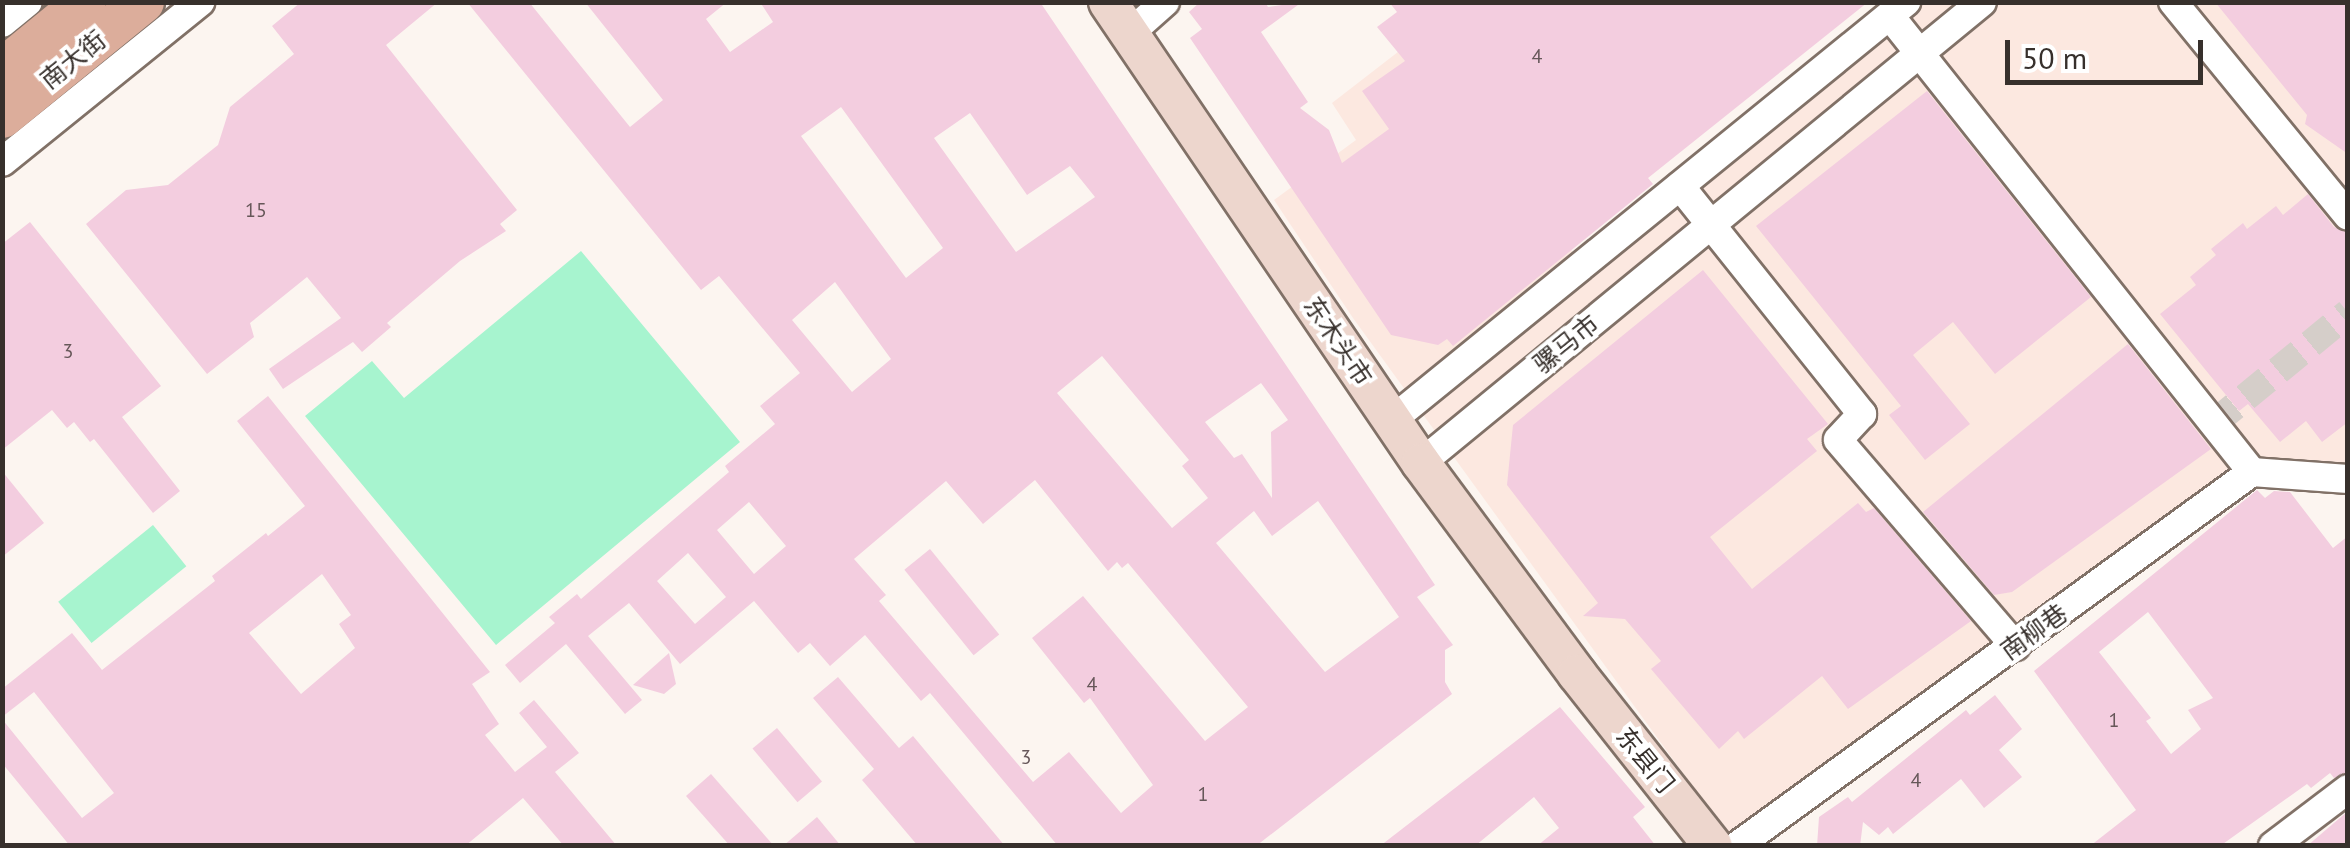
<!DOCTYPE html>
<html>
<head>
<meta charset="utf-8">
<style>
	body { margin:0 }
	#map { position:relative; width:2350px; height:848px; overflow:hidden; background:#fcf5f0; font-family:"PT Sans","Noto Sans SC",sans-serif }
	div>[style] { position:absolute }
	.commercial>* { inset:0; background:#fce8e0 }
	.green>* { inset:0; background:#a7f4cf; transform-origin:0 0 }
	.building>* { inset:0; background:#f3cddf; transform-origin:0 0 }
	.street-tunnel>* { height:28px; margin-top:-14px; transform-origin:0; background:repeating-linear-gradient(90deg,#d5cec9 0 28px,transparent 0 42px) }
	.roads { filter:drop-shadow(2px 0 #817167) drop-shadow(-2px 0 #817167) drop-shadow(0 2px #817167) drop-shadow(0 -2px #817167) }
	.street>* { height:28px; margin:-14px; padding:0 14px; transform-origin:14px; border-radius:14px; background:#fff }
	.secondary>* { height:38px; margin:-19px; padding:0 19px; transform-origin:19px; border-radius:19px; background:#edd6cd }
	.primary>* { height:42px; margin:-21px; padding:0 21px; transform-origin:21px; border-radius:21px; background:#dcad9b }
	span { translate:-50% -50%; white-space:nowrap; text-align:center; line-height:1.15; -webkit-text-stroke:8px #fff; paint-order:stroke }
	.number-label { font-size:20px; color:#665759 }
	.number-label span { -webkit-text-stroke-width:0 }
	.street-label { font-size:25px; color:#37302c }
	.frame { position:absolute; inset:0; border:5px solid #37302c; pointer-events:none }
	.scale { position:absolute; left:2005px; top:40px; width:198px; height:45px; box-sizing:border-box; border:5px solid #37302c; border-top:0; padding-left:12px; font-size:30px; line-height:35px; white-space:nowrap; color:#37302c; -webkit-text-stroke:8px #fff; paint-order:stroke }
</style>
</head>
<body>
<div id="map">
	<div class="commercial">
		<div style="clip-path:polygon(1893px 3px,2347px 3px,2347px 479px,2252px 472px,1735px 845px,1353px 318px,1274px 200px,1356px 140px,1332px 103px,1407px 45px,1576px 256px)"></div>
	</div>
	<div class="green">
		<div style="clip-path:polygon(581px 251px,740px 442px,496px 645px,305px 416px,372px 361px,404px 398px)"></div>
		<div style="left:153px;top:525px;width:53px;height:122px;rotate:51deg"></div>
	</div>
	<div class="building">
		<div style="clip-path:polygon(301px 2px,438px 2px,386px 45px,517px 210px,500px 224px,506px 231px,460px 261px,387px 323px,391px 327px,362px 352px,353px 342px,283px 389px,269px 369px,341px 318px,307px 277px,250px 323px,254px 337px,207px 374px,86px 224px,126px 190px,168px 185px,218px 145px,230px 107px,294px 54px,272px 26px)"></div>
		<div style="clip-path:polygon(evenodd,467px 2px,529px 2px,630px 127px,663px 100px,585px 2px,727px 2px,706px 19px,730px 52px,773px 22px,760px 2px,1040px 2px,1435px 585px,1417px 597px,1453px 645px,1445px 650px,1445px 682px,1452px 694px,1256px 846px,1058px 846px,930px 693px,921px 701px,865px 635px,830px 666px,810px 643px,798px 653px,754px 601px,680px 664px,629px 603px,588px 636px,642px 700px,625px 714px,566px 644px,520px 683px,505px 665px,555px 623px,549px 617px,577px 594px,581px 599px,729px 472px,725px 466px,775px 424px,760px 406px,800px 373px,719px 276px,701px 290px,467px 2px,841px 107px,943px 248px,906px 278px,801px 136px,841px 107px,467px 2px,970px 113px,1027px 195px,1070px 166px,1095px 197px,1016px 252px,934px 138px,970px 113px,467px 2px,835px 282px,891px 359px,852px 392px,792px 320px,835px 282px,467px 2px,1102px 356px,1189px 460px,1182px 466px,1208px 498px,1172px 528px,1057px 393px,1102px 356px,467px 2px,1261px 383px,1288px 420px,1271px 432px,1272px 498px,1242px 454px,1234px 458px,1205px 422px,1261px 383px,467px 2px,1035px 480px,1108px 571px,1117px 562px,1122px 568px,1128px 563px,1248px 707px,1205px 741px,1083px 596px,1032px 638px,1084px 703px,1090px 698px,1153px 785px,1121px 813px,1069px 752px,1033px 782px,879px 601px,886px 595px,854px 559px,946px 481px,983px 524px,1035px 480px,467px 2px,1318px 501px,1399px 617px,1325px 672px,1216px 543px,1254px 511px,1272px 536px,1318px 501px,467px 2px,749px 502px,786px 546px,754px 574px,717px 530px,749px 502px,467px 2px,688px 553px,726px 597px,695px 624px,657px 581px,688px 553px)"></div>
		<div style="clip-path:polygon(1200px 2px,1265px 2px,1268px 7px,1302px 2px,1261px 32px,1308px 102px,1300px 108px,1329px 130px,1342px 163px,1389px 129px,1362px 91px,1405px 61px,1377px 27px,1397px 12px,1389px 2px,1868px 2px,1648px 178px,1653px 184px,1453px 346px,1447px 339px,1438px 345px,1391px 335px,1190px 38px,1202px 29px,1189px 12px)"></div>
		<div style="clip-path:polygon(2215px 2px,2348px 2px,2348px 154px,2305px 124px,2307px 115px)"></div>
		<div style="clip-path:polygon(1927px 91px,2091px 297px,1995px 374px,1953px 322px,1913px 355px,1970px 424px,1925px 460px,1889px 415px,1901px 406px,1756px 226px)"></div>
		<div style="clip-path:polygon(2308px 194px,2334px 227px,2348px 233px,2348px 422px,2322px 442px,2306px 421px,2280px 442px,2248px 404px,2239px 411px,2160px 314px,2196px 285px,2190px 277px,2216px 255px,2211px 249px,2243px 223px,2247px 229px,2276px 206px,2283px 215px)"></div>
		<div style="clip-path:polygon(30px 222px,161px 386px,122px 417px,180px 491px,153px 513px,94px 439px,90px 442px,74px 422px,67px 428px,52px 410px,2px 450px,2px 244px)"></div>
		<div style="clip-path:polygon(1703px 270px,1828px 424px,1807px 439px,1817px 451px,1710px 537px,1752px 589px,1858px 503px,1866px 512px,1874px 508px,1971px 621px,1848px 709px,1822px 676px,1744px 739px,1738px 731px,1719px 749px,1651px 669px,1661px 661px,1625px 619px,1583px 616px,1598px 603px,1507px 485px,1513px 425px)"></div>
		<div style="clip-path:polygon(2128px 344px,2211px 449px,2012px 592px,1994px 595px,1923px 512px)"></div>
		<div style="clip-path:polygon(evenodd,268px 396px,490px 672px,472px 684px,499px 724px,485px 735px,515px 772px,547px 747px,519px 713px,534px 700px,579px 753px,555px 772px,617px 846px,564px 846px,523px 798px,465px 846px,70px 846px,2px 763px,2px 719px,82px 818px,114px 793px,34px 692px,2px 717px,2px 689px,72px 633px,102px 670px,215px 581px,212px 576px,266px 533px,268px 536px,305px 506px,237px 421px,268px 396px,322px 574px,351px 615px,339px 624px,355px 648px,301px 694px,249px 633px,322px 574px)"></div>
		<div style="clip-path:polygon(2px 471px,44px 523px,2px 557px)"></div>
		<div style="clip-path:polygon(evenodd,2257px 490px,2265px 498px,2274px 491px,2290px 492px,2333px 548px,2348px 536px,2348px 772px,2334px 778px,2330px 773px,2311px 788px,2307px 784px,2220px 846px,2090px 846px,2136px 810px,2034px 671px,2257px 490px,2148px 612px,2213px 698px,2188px 710px,2201px 729px,2171px 754px,2146px 721px,2151px 718px,2099px 652px,2148px 612px)"></div>
		<div style="left:930px;top:549px;width:110px;height:33px;rotate:51deg"></div>
		<div style="clip-path:polygon(669px 653px,676px 684px,664px 694px,633px 685px)"></div>
		<div style="clip-path:polygon(838px 677px,899px 748px,913px 736px,1005px 846px,918px 846px,862px 780px,874px 769px,813px 698px)"></div>
		<div style="clip-path:polygon(1995px 695px,2022px 729px,1999px 750px,2022px 777px,1984px 808px,1961px 779px,1893px 834px,1888px 827px,1879px 835px,1863px 822px,1860px 846px,1817px 846px,1819px 817px,1848px 797px,1852px 802px,1966px 710px,1970px 715px)"></div>
		<div style="clip-path:polygon(1560px 707px,1645px 807px,1633px 817px,1656px 846px,1537px 846px,1559px 828px,1534px 797px,1475px 846px,1380px 846px)"></div>
		<div style="left:777px;top:728px;width:70px;height:32px;rotate:50deg"></div>
		<div style="clip-path:polygon(711px 774px,774px 846px,730px 846px,686px 796px)"></div>
		<div style="clip-path:polygon(2348px 811px,2348px 846px,2307px 846px)"></div>
		<div style="clip-path:polygon(817px 817px,841px 846px,783px 846px)"></div>
	</div>
	<div class="street-tunnel">
		<div style="left:2213px;top:424px;width:175px;rotate:-39.4deg"></div>
	</div>
	<div class="roads">
		<div class="street">
			<div style="left:2173px;top:2px;width:276px;rotate:50.7deg"></div>
			<div style="left:1890px;top:16px;width:582px;rotate:51.56deg"></div>
			<div style="left:2px;top:23px;width:33px;rotate:-39deg"></div>
			<div style="left:1129px;top:34px;width:48px;rotate:-41.6deg"></div>
			<div style="left:2px;top:162px;width:255px;rotate:-38.9deg"></div>
			<div style="left:1680px;top:186px;width:292px;rotate:51.4deg"></div>
			<div style="left:1862px;top:414px;width:35px;rotate:133deg"></div>
			<div style="left:1838px;top:440px;width:272px;rotate:49.3deg"></div>
			<div style="left:1392px;top:420px;width:663px;rotate:-39.12deg"></div>
			<div style="left:1421px;top:463px;width:726px;rotate:-39.41deg"></div>
			<div style="left:1737px;top:846px;width:636px;rotate:-35.99deg"></div>
			<div style="left:2252px;top:472px;width:96px;rotate:4.2deg"></div>
			<div style="left:2273px;top:846px;width:94px;rotate:-37.2deg"></div>
		</div>
		<div class="secondary">
			<div style="left:1108px;top:2px;width:557px;rotate:55.83deg"></div>
			<div style="left:1421px;top:463px;width:262px;rotate:53.5deg"></div>
			<div style="left:1577px;top:674px;width:219px;rotate:51.7deg"></div>
		</div>
		<div class="primary">
			<div style="left:2px;top:70px;width:107px;rotate:-39.3deg"></div>
			<div style="left:2px;top:117px;width:182px;rotate:-39.2deg"></div>
		</div>
	</div>
	<div class="number-label">
		<span style="left:1537px;top:56px">4</span>
		<span style="left:256px;top:210px">15</span>
		<span style="left:68px;top:351px">3</span>
		<span style="left:1092px;top:684px">4</span>
		<span style="left:2114px;top:720px">1</span>
		<span style="left:1026px;top:757px">3</span>
		<span style="left:1916px;top:780px">4</span>
		<span style="left:1203px;top:794px">1</span>
	</div>
	<div class="street-label">
		<span style="left:73px;top:60px;rotate:-39deg">南大街</span>
		<span style="left:1338px;top:341px;rotate:56deg">东木头市</span>
		<span style="left:1566px;top:344px;rotate:-39deg">骡马市</span>
		<span style="left:2034px;top:632px;rotate:-36deg">南柳巷</span>
		<span style="left:1645px;top:760px;rotate:51deg">东县门</span>
	</div>
	<div class="frame"></div>
	<div class="scale">50 m</div>
</div>
</body>
</html>
